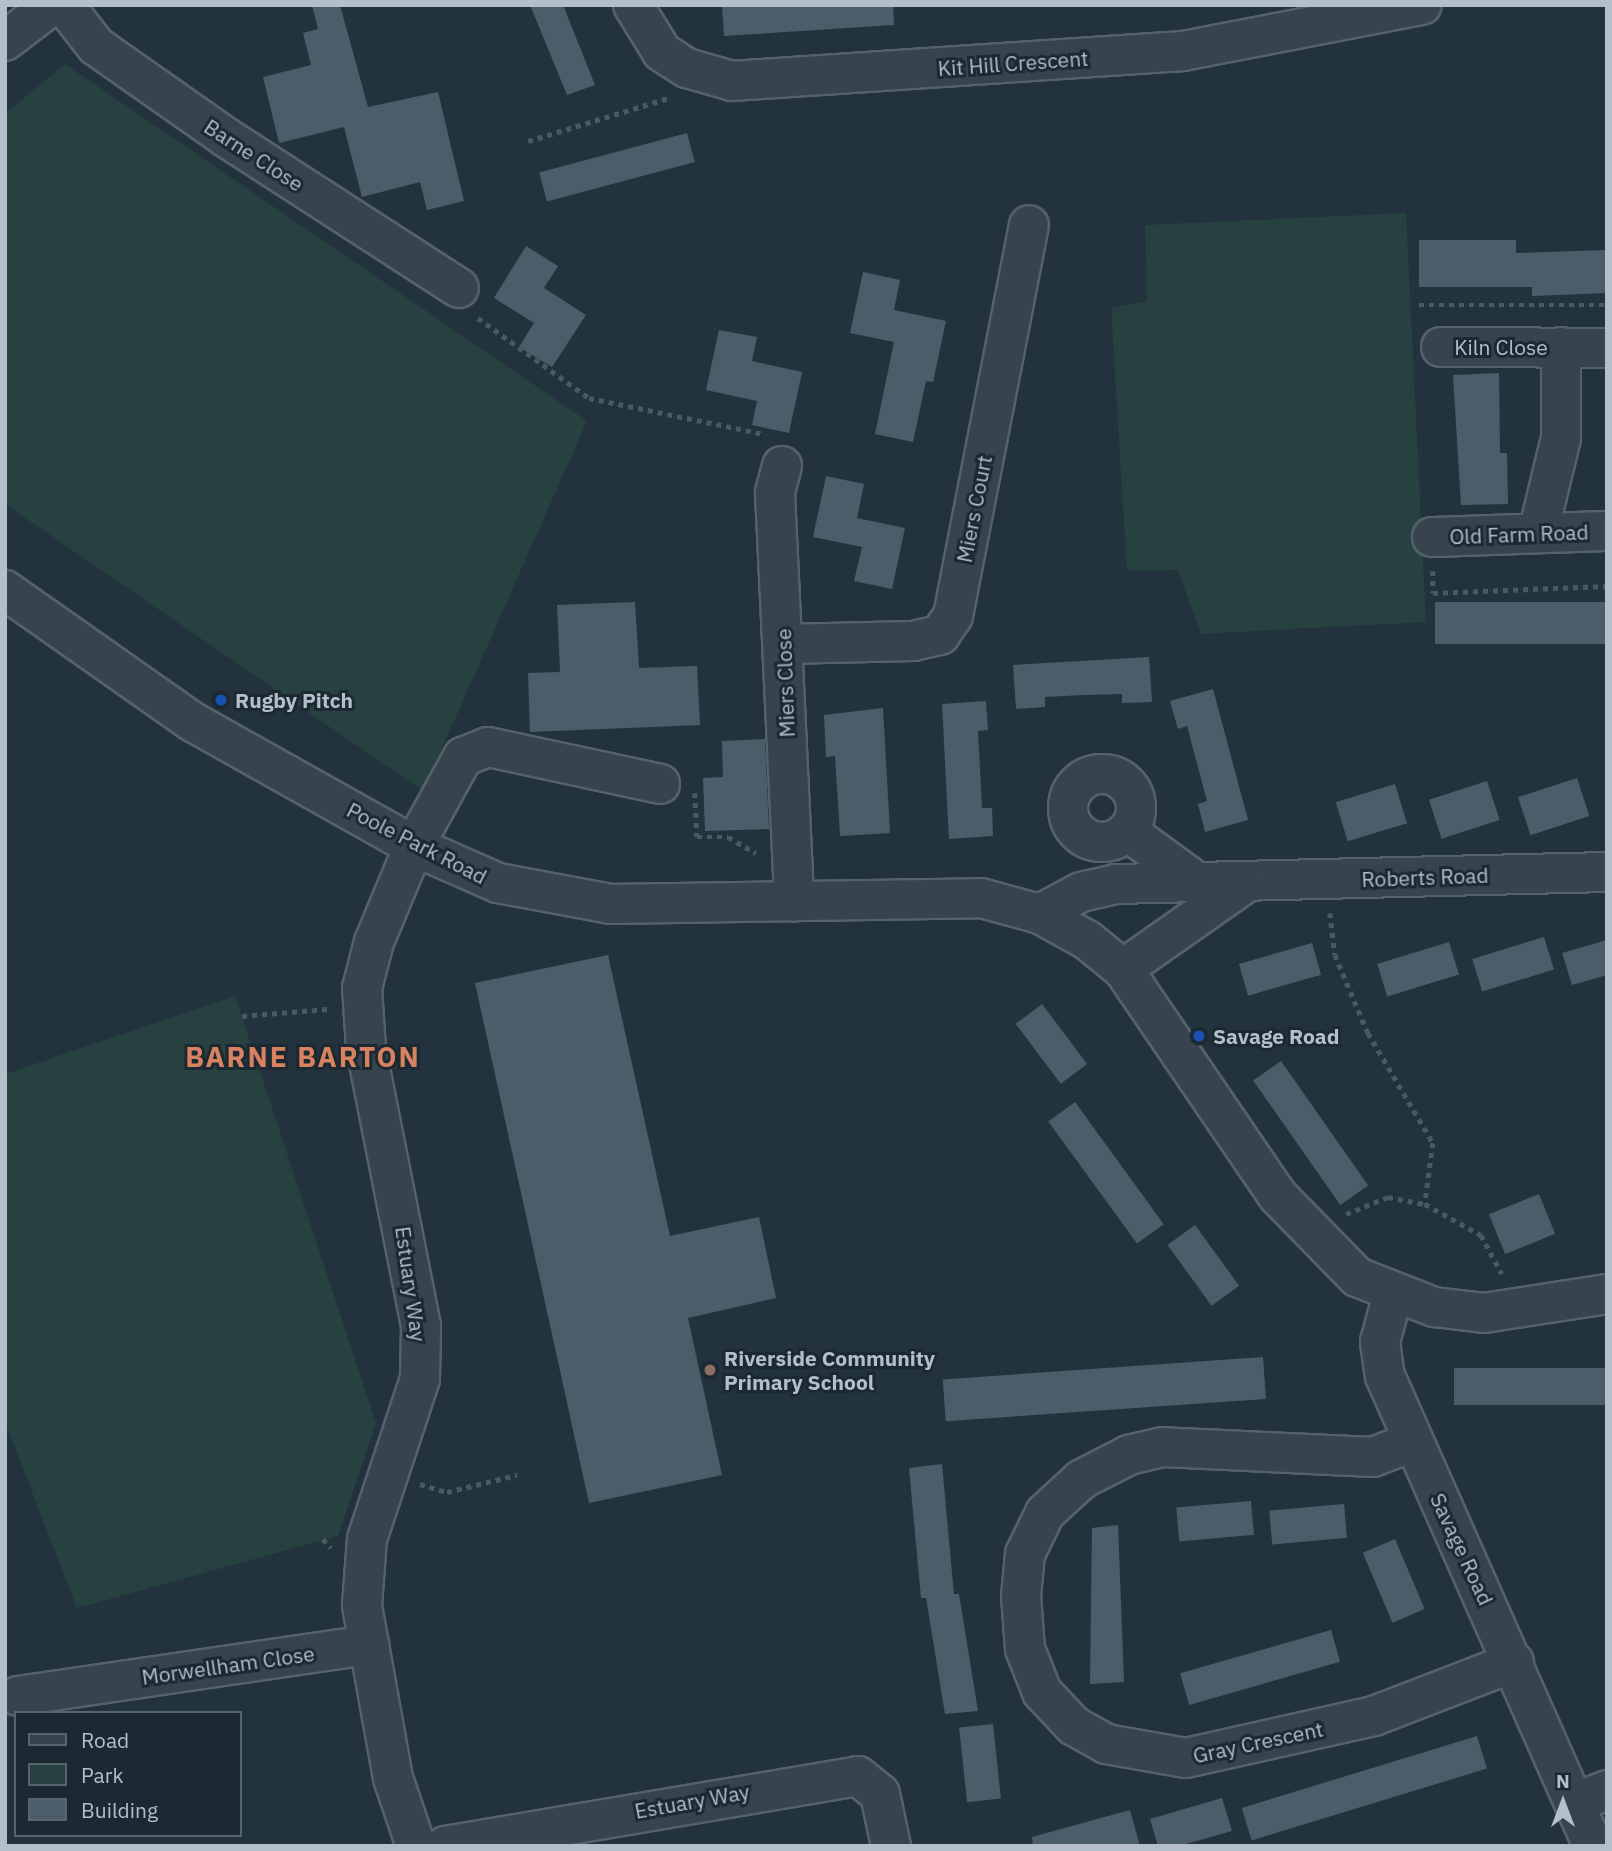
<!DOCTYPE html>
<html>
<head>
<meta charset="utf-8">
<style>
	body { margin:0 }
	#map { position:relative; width:1612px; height:1851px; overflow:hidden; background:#23333e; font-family:"IBM Plex Sans",sans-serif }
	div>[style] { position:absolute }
	.green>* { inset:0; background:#264140 }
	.building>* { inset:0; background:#4c5d6a; transform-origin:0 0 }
	.path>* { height:4.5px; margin-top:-2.25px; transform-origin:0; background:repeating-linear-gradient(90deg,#455d5d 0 5px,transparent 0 10px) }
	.roads { filter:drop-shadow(2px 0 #55626c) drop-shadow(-2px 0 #55626c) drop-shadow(0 2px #55626c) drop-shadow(0 -2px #55626c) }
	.minor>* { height:38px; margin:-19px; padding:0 19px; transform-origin:19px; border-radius:19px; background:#37444e }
	.minor>.ring { margin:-19px; padding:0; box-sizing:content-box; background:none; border:38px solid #37444e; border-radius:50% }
	.dots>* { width:19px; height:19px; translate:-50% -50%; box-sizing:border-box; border:4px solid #1c2933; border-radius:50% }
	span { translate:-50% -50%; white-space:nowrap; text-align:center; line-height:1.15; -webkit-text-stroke:6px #1c2933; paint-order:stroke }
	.street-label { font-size:21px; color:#b3bfc9 }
	.poi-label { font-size:21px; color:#b3bfc9; font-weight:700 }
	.left { translate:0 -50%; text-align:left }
	.district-label { font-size:28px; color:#d88260; font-weight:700; letter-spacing:2px }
	.frame { position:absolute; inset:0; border:7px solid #b3bfc9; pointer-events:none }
	.legend { position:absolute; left:14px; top:1711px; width:228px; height:126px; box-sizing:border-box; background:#1c2933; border:2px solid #58656f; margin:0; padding:9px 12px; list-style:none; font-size:21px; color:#b3bfc9 }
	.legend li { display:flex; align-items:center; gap:14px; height:35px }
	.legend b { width:35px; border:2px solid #58656f }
	.north { position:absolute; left:1528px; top:1767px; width:70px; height:70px; -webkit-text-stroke:5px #1c2933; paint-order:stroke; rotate:0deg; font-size:19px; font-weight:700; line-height:28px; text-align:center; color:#b3bfc9 }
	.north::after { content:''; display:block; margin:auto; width:24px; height:32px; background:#b3bfc9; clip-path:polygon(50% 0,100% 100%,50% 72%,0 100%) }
</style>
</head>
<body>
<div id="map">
	<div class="green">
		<div style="clip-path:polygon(65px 64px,587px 421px,423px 791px,5px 504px,5px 114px)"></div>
		<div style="clip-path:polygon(1406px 213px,1426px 622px,1201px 634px,1178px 570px,1127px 571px,1111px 308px,1147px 301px,1145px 225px)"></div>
		<div style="clip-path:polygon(235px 996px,376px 1423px,338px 1536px,77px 1608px,5px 1422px,5px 1074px)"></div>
	</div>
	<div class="building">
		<div style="clip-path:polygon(312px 5px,340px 5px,368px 107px,438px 92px,464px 201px,427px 210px,420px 182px,362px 197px,344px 127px,279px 143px,263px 77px,311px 65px,303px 33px,318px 29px)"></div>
		<div style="clip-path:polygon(530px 5px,563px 5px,595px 85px,567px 95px)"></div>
		<div style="clip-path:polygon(722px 5px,893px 5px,894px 25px,724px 36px)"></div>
		<div style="left:687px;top:133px;width:30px;height:153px;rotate:75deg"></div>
		<div style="clip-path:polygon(1419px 240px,1516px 240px,1516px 253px,1607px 250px,1607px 293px,1532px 296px,1532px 287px,1419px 287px)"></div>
		<div style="clip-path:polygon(526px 246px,558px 266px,544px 288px,586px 315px,552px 367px,519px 347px,534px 323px,494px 298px)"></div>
		<div style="clip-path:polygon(863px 272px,900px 280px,894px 310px,946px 321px,933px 382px,926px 381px,913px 442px,875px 434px,894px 342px,850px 333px)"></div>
		<div style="clip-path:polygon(719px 330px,757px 337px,752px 361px,802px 372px,789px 433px,752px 425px,757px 401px,706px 390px)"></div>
		<div style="clip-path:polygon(1499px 373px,1500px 453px,1507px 453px,1508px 504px,1461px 505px,1453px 375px)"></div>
		<div style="clip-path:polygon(826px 476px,864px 484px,857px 518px,905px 528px,892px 589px,854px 581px,862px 547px,813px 537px)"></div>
		<div style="clip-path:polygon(635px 602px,639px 668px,697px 666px,700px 725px,530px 732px,528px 673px,560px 672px,557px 605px)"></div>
		<div style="left:1607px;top:602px;width:42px;height:172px;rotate:90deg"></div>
		<div style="clip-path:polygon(1149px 657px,1152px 702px,1122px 703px,1122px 694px,1083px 695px,1045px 697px,1045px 707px,1016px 709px,1013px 665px)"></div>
		<div style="clip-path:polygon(1213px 689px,1248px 820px,1205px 832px,1198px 804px,1207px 801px,1187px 726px,1178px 729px,1170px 701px)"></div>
		<div style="clip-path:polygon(986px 701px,988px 730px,978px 731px,980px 769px,982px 808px,992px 808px,993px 836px,949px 839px,942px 704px)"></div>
		<div style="clip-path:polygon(883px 708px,890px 833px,840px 836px,835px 756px,826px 757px,824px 715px)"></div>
		<div style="clip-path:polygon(765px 739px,769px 829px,705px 831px,703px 778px,723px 777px,722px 741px)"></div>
		<div style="left:1577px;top:778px;width:40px;height:62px;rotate:72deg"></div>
		<div style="left:1487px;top:781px;width:41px;height:61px;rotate:72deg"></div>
		<div style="left:1395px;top:784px;width:41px;height:62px;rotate:73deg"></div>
		<div style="left:1544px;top:937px;width:34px;height:75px;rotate:73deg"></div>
		<div style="clip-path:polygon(1607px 940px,1607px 975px,1572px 985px,1562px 953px)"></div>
		<div style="left:1449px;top:942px;width:34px;height:75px;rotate:73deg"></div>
		<div style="left:1312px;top:943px;width:33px;height:76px;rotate:74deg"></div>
		<div style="clip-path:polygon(608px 955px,670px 1236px,759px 1217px,776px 1298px,688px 1318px,722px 1475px,589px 1503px,475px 983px)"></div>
		<div style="left:1042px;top:1004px;width:75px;height:33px;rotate:53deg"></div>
		<div style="left:1281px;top:1061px;width:152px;height:34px;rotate:55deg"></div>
		<div style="left:1075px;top:1102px;width:151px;height:33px;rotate:54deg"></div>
		<div style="left:1539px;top:1194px;width:43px;height:54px;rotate:68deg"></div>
		<div style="left:1195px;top:1225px;width:75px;height:34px;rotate:54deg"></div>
		<div style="left:1263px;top:1357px;width:42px;height:321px;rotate:86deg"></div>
		<div style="left:1607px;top:1368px;width:37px;height:153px;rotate:90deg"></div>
		<div style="clip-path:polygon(942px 1464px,954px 1594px,959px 1594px,978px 1711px,945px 1714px,926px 1598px,921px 1598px,909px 1468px)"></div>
		<div style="left:1251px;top:1501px;width:34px;height:75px;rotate:85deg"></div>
		<div style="left:1344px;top:1504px;width:34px;height:75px;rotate:85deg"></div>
		<div style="clip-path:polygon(1118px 1525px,1124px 1682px,1090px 1684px,1092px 1528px)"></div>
		<div style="left:1395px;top:1539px;width:76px;height:35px;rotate:67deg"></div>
		<div style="left:1331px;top:1630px;width:33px;height:157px;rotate:74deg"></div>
		<div style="left:993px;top:1724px;width:75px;height:34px;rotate:84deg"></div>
		<div style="left:1477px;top:1736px;width:34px;height:246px;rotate:73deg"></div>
		<div style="clip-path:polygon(1222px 1798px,1232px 1831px,1179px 1846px,1158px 1846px,1150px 1819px)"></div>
		<div style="clip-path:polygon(1130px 1810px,1140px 1846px,1033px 1846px,1032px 1837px)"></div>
	</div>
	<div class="path">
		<div style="left:528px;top:141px;width:147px;rotate:-17deg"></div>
		<div style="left:1419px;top:305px;width:188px"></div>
		<div style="left:478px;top:318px;width:137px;rotate:35.8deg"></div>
		<div style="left:589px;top:398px;width:180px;rotate:11.6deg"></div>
		<div style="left:1433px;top:571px;width:22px;rotate:90deg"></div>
		<div style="left:1433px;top:593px;width:174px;rotate:-2.3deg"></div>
		<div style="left:695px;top:793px;width:44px;rotate:87.4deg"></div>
		<div style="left:697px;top:837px;width:31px"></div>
		<div style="left:728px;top:837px;width:32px;rotate:30deg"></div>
		<div style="left:1330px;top:913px;width:42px;rotate:83.2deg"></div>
		<div style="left:1335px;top:955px;width:85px;rotate:67.1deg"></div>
		<div style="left:1368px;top:1033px;width:128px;rotate:59.4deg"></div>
		<div style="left:1433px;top:1143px;width:62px;rotate:97.5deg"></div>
		<div style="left:242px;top:1016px;width:86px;rotate:-4.7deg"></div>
		<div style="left:1346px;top:1214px;width:45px;rotate:-22deg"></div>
		<div style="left:1388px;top:1197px;width:38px;rotate:11deg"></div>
		<div style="left:1425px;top:1204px;width:64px;rotate:29deg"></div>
		<div style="left:1481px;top:1235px;width:44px;rotate:61.7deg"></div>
		<div style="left:420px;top:1484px;width:28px;rotate:17deg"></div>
		<div style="left:447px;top:1492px;width:72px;rotate:-13.7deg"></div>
		<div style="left:323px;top:1539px;width:12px;rotate:48deg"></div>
	</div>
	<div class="roads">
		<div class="minor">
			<div style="left:64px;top:5px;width:52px;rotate:52deg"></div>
			<div style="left:96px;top:46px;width:160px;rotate:35.1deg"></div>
			<div style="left:227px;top:138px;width:276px;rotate:32.9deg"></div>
			<div style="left:633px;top:5px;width:55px;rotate:58.3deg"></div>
			<div style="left:662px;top:52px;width:30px;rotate:33deg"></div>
			<div style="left:687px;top:68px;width:47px;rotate:16.1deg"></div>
			<div style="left:732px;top:81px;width:452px;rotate:-3.8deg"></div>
			<div style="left:1183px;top:51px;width:243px;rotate:-10.9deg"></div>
			<div style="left:5px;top:41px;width:59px;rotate:-37.5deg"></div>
			<div style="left:1441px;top:347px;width:166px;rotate:0.3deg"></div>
			<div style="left:782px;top:466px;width:28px;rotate:105deg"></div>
			<div style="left:775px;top:493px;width:409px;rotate:87.3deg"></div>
			<div style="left:1538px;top:533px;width:98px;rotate:-76.4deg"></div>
			<div style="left:1561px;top:438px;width:91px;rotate:-90deg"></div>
			<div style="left:1432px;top:537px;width:175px;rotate:-2deg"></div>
			<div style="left:5px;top:590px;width:230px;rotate:35.1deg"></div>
			<div style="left:193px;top:722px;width:253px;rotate:29.3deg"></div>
			<div style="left:414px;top:846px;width:92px;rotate:23.8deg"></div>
			<div style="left:498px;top:883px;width:115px;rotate:10.5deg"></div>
			<div style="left:611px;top:904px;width:370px;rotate:-0.9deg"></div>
			<div style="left:981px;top:898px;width:61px;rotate:15.2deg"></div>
			<div style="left:1040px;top:914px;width:54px;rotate:29deg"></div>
			<div style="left:1087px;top:940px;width:46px;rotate:38.9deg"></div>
			<div style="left:1123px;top:969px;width:273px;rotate:55.7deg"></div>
			<div style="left:1277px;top:1195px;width:115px;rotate:45.7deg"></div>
			<div style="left:1357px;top:1277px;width:83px;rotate:21.3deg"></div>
			<div style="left:1434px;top:1307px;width:50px;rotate:6.8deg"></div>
			<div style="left:1484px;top:1313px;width:124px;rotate:-8.8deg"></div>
			<div style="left:784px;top:644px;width:129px;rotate:-1.3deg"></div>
			<div style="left:913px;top:641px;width:28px;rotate:-13deg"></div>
			<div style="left:940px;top:635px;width:23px;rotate:-56deg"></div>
			<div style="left:953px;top:616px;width:398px;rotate:-79deg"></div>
			<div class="ring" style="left:1068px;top:774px;width:30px;height:30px"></div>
			<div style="left:1127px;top:831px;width:83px;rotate:36.2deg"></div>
			<div style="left:1040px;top:914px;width:47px;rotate:-28.2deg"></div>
			<div style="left:1081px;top:892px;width:36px;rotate:-13deg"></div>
			<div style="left:1116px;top:884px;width:491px;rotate:-1.4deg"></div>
			<div style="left:1123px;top:969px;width:148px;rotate:-35.1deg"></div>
			<div style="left:1393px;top:1294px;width:50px;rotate:105.2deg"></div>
			<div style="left:1380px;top:1342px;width:34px;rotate:82deg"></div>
			<div style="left:1385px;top:1376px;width:514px;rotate:66.13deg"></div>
			<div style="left:1412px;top:1442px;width:42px;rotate:159deg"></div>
			<div style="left:1373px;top:1457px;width:210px;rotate:-177.3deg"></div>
			<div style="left:1163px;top:1447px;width:35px;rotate:167deg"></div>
			<div style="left:1129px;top:1455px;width:53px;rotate:152.9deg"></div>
			<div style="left:1082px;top:1479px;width:50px;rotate:137.4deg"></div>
			<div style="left:1045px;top:1513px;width:46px;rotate:116deg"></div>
			<div style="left:1025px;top:1554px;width:42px;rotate:95.4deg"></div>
			<div style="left:1021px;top:1596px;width:53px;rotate:85.7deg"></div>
			<div style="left:1025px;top:1649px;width:46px;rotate:68.4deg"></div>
			<div style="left:1042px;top:1692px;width:47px;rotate:46.7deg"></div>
			<div style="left:1074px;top:1726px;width:37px;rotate:29deg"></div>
			<div style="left:1106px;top:1744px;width:81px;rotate:9.9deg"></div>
			<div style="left:1186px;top:1758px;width:193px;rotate:-12.6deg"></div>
			<div style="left:1374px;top:1716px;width:150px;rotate:-21.1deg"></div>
			<div style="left:18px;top:1696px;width:355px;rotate:-8.3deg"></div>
			<div style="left:1575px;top:1803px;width:35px;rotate:-22deg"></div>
			<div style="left:416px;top:1846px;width:72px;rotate:-108.7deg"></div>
			<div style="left:393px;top:1778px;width:176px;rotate:-100.2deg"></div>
			<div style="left:362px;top:1605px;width:66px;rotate:-85.7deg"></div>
			<div style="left:367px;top:1539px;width:169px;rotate:-71.7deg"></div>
			<div style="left:420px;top:1379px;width:53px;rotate:-88.9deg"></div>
			<div style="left:421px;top:1326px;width:283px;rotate:-101.2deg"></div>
			<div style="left:366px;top:1048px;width:60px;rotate:-93.8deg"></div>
			<div style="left:362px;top:988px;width:48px;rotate:-75.4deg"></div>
			<div style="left:374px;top:942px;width:104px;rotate:-67.4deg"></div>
			<div style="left:414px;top:846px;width:102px;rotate:-61.2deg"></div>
			<div style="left:463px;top:757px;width:27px;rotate:-22deg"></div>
			<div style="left:488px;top:747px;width:176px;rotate:12.1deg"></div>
			<div style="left:445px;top:1846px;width:419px;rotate:-9.6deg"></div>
			<div style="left:858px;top:1776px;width:28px;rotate:39deg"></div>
			<div style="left:880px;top:1794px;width:53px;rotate:78.1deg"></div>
		</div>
	</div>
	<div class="dots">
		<div style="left:221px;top:700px;background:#1a4fb4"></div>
		<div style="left:1199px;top:1036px;background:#1a4fb4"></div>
		<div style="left:710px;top:1370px;background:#8d6e63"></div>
	</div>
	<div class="street-label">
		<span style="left:1013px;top:63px;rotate:-4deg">Kit Hill Crescent</span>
		<span style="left:254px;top:155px;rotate:33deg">Barne Close</span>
		<span style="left:1501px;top:347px">Kiln Close</span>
		<span style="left:974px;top:509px;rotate:-79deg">Miers Court</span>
		<span style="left:1519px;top:534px;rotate:-2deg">Old Farm Road</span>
		<span style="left:785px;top:683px;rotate:-92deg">Miers Close</span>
		<span style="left:417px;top:843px;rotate:27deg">Poole Park Road</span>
		<span style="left:1425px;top:877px;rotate:-2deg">Roberts Road</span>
		<span style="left:411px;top:1284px;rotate:82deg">Estuary Way</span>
		<span style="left:1462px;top:1549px;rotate:65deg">Savage Road</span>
		<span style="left:228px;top:1665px;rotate:-8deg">Morwellham Close</span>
		<span style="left:1258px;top:1742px;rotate:-12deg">Gray Crescent</span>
		<span style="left:692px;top:1801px;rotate:-10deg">Estuary Way</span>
	</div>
	<div class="poi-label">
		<span class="left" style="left:235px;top:700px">Rugby Pitch</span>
		<span class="left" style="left:1213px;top:1036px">Savage Road</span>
		<span class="left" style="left:724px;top:1370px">Riverside Community<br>Primary School</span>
	</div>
	<div class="district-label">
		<span style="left:303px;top:1057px">BARNE BARTON</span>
	</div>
	<div class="frame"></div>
	<ul class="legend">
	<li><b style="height:9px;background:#37444e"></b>Road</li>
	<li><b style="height:19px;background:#264140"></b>Park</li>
	<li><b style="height:19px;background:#4c5d6a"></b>Building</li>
	</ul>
	<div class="north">N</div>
</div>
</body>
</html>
